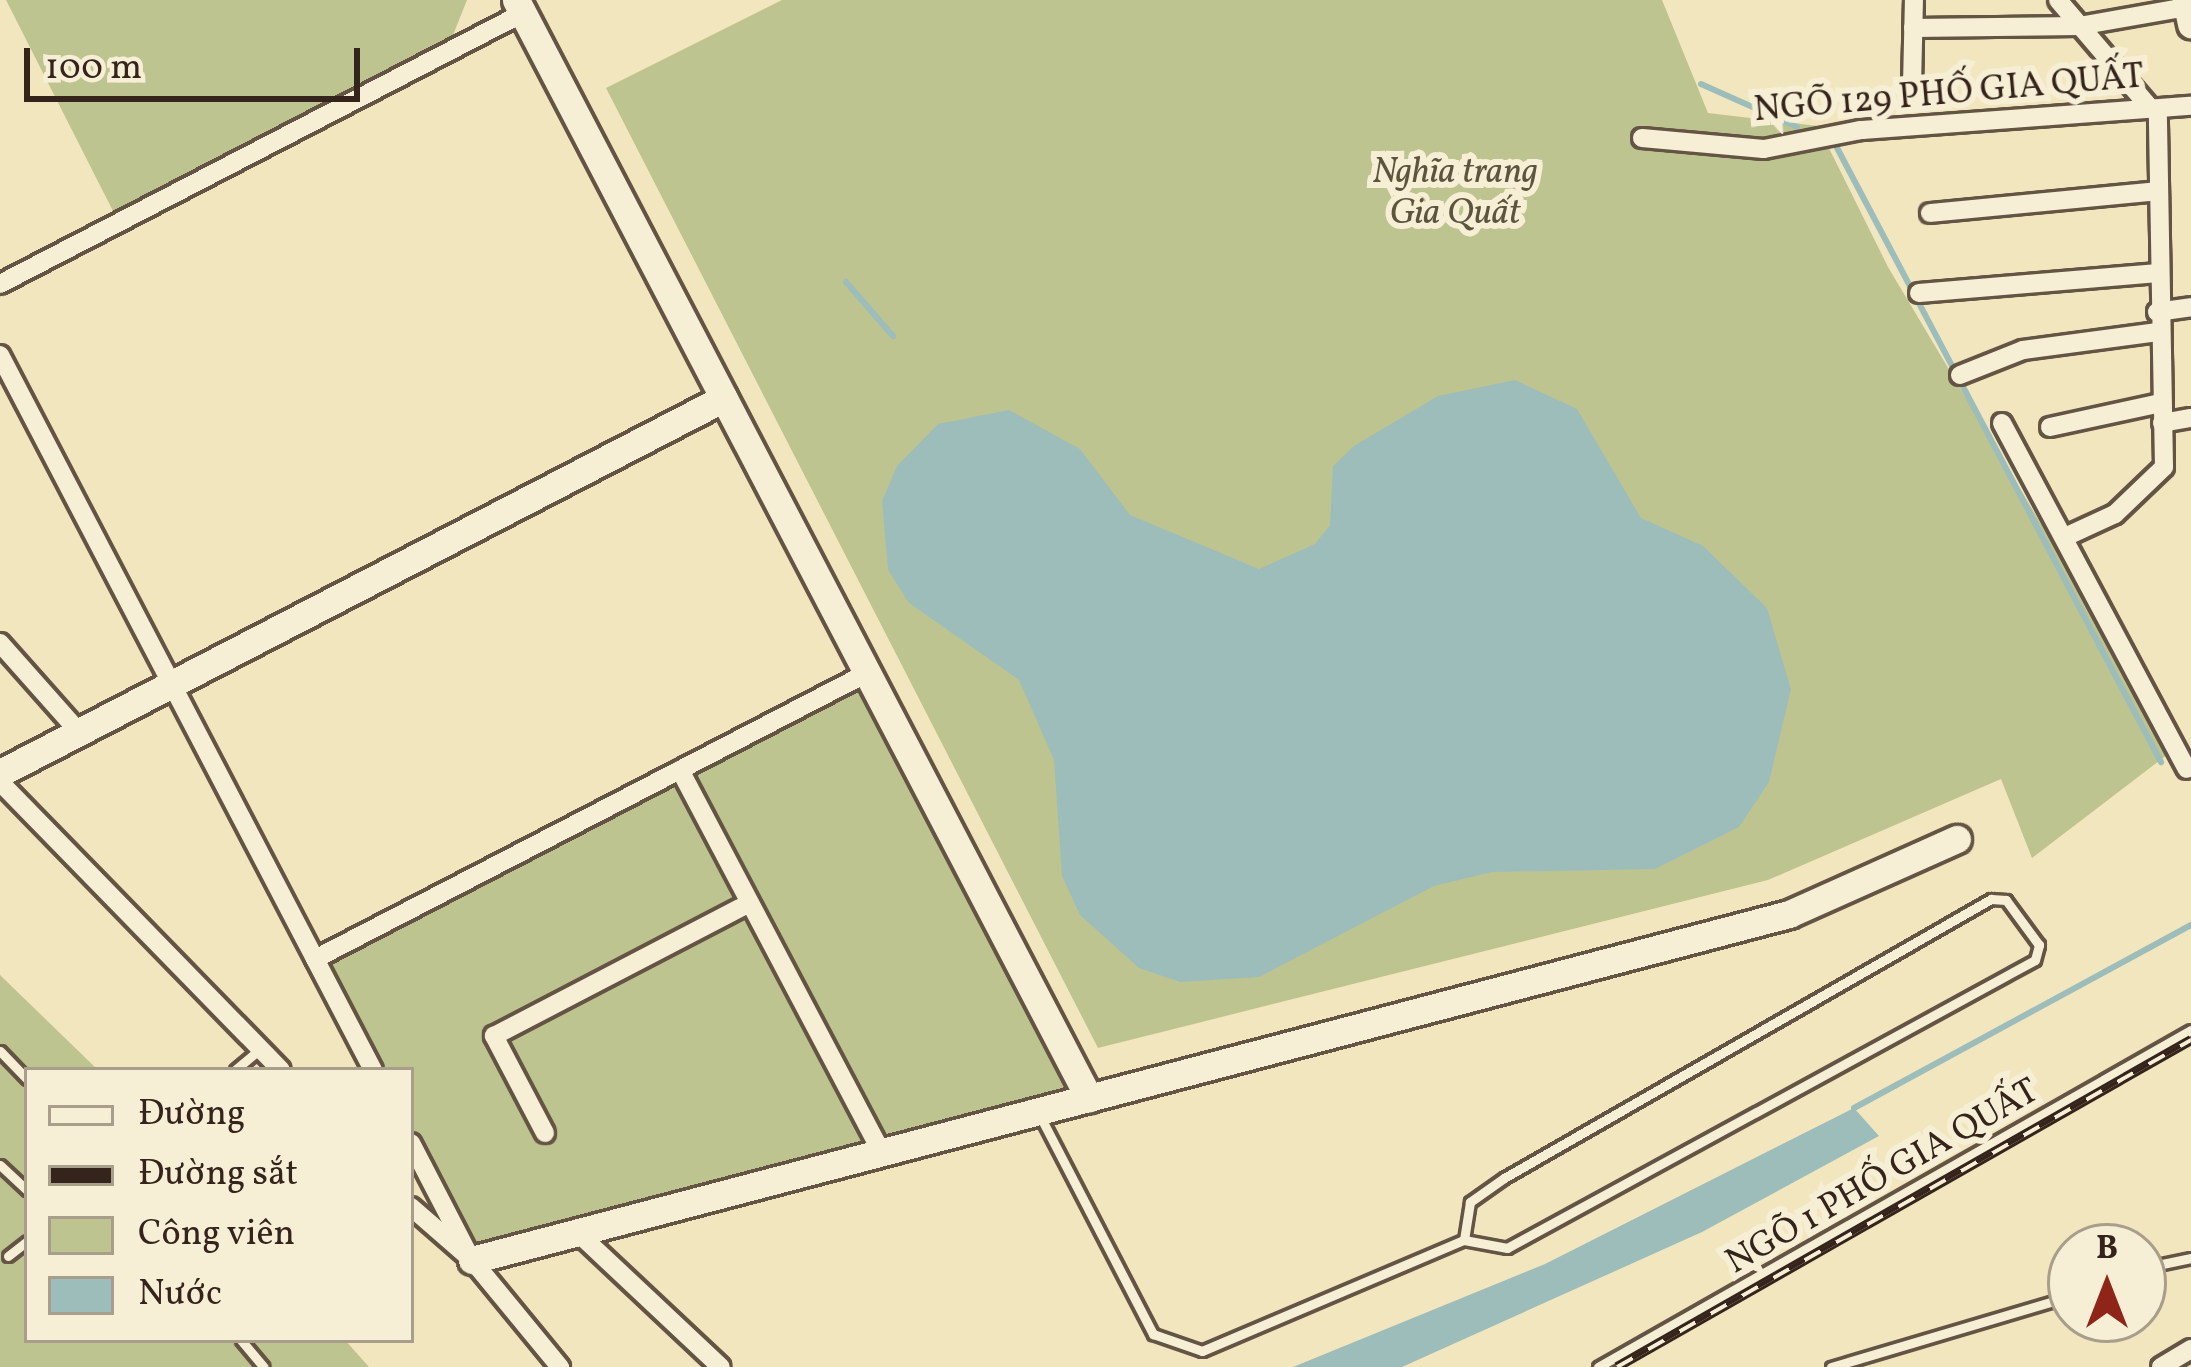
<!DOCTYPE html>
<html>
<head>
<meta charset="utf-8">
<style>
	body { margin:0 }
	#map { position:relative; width:2191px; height:1367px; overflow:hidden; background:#f2e6be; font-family:Vollkorn,serif }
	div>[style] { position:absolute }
	.green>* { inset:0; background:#bec48f }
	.water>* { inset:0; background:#9dbdba }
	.stream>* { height:6px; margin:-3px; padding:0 3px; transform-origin:3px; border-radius:3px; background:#9dbdba }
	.roads { filter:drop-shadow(3px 0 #645444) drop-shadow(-3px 0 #645444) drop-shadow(0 3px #645444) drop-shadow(0 -3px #645444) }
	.lane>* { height:9px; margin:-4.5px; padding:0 4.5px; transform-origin:4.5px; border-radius:4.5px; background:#f7efd5 }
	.street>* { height:18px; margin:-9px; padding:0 9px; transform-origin:9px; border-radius:9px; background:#f7efd5 }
	.secondary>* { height:27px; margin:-13.5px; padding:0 13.5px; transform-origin:13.5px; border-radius:13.5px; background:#f7efd5 }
	.rail>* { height:10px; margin-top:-5px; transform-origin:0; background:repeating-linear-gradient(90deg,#f7efd5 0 18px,#34241b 0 36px); box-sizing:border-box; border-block:3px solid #34241b }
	span { translate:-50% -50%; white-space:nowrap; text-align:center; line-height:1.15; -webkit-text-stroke:12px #f7efd5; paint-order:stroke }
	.street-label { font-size:36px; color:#34241b }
	.park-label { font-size:36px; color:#5d543e; font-style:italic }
	.legend { position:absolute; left:24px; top:1067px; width:390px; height:276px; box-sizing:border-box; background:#f7efd5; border:3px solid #a99e8b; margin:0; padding:15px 21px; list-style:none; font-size:36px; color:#34241b }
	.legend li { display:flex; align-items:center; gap:24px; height:60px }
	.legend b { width:60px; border:3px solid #a99e8b }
	.north { position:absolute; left:2047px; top:1223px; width:120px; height:120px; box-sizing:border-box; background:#f7efd5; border:3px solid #a99e8b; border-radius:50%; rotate:0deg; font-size:33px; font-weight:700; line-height:48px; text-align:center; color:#34241b }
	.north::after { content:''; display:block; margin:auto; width:42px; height:54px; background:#8f2418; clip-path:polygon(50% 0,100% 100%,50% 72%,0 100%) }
	.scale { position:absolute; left:24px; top:48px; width:336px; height:54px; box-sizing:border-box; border:6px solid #34241b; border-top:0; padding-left:15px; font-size:36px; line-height:42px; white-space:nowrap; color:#34241b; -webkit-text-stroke:9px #f7efd5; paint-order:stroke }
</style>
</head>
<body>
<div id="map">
	<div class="green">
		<div style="clip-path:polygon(6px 0,467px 0,451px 40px,115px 215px)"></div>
		<div style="clip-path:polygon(782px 0,1662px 0,1708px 113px,1818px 126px,1888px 267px,2053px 544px,2065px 537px,2176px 748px,2032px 858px,2001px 779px,1768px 880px,1098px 1048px,606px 88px)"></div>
		<div style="clip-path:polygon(867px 673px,1089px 1098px,472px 1260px,411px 1143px,411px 1070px,373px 1070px,315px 960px)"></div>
		<div style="clip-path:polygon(0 975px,98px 1070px,27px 1070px,27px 1340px,345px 1340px,369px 1367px,0 1367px)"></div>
	</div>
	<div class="water">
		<div style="clip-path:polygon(1515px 380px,1577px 409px,1641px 518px,1703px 546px,1767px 608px,1791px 689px,1769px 782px,1739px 827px,1655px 869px,1492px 872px,1434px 886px,1259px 977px,1180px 982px,1139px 968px,1080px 915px,1062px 876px,1054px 760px,1019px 680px,909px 603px,888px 570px,882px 501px,897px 466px,938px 424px,1009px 410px,1080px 449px,1130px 515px,1259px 569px,1315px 544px,1330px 525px,1333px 466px,1354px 446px,1438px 396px)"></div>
		<div style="clip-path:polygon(1854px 1108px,1879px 1136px,1702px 1232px,1402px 1367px,1293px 1367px,1545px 1264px)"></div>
	</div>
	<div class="stream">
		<div style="left:1701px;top:84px;width:105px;rotate:24.1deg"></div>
		<div style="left:1835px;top:144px;width:699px;rotate:62.19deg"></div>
		<div style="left:846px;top:282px;width:72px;rotate:49deg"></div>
		<div style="left:1854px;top:1108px;width:383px;rotate:-28.5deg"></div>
	</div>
	<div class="roads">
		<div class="lane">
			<div style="left:0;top:1051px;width:39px;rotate:46deg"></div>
			<div style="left:235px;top:1070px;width:34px;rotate:-40deg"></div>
			<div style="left:1040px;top:1116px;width:246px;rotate:62.6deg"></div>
			<div style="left:1153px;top:1334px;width:52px;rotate:19.1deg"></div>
			<div style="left:1202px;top:1351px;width:285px;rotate:-23deg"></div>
			<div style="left:1464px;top:1240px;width:44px;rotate:10.5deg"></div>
			<div style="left:1507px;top:1248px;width:601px;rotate:-28.61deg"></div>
			<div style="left:2035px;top:960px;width:16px;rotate:-75deg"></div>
			<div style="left:2039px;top:945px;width:56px;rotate:-126.3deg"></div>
			<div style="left:2006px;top:900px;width:15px;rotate:-176deg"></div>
			<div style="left:1991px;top:899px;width:561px;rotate:150.19deg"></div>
			<div style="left:1504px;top:1178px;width:42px;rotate:144.8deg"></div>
			<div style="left:1470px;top:1202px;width:38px;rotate:99deg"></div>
			<div style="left:0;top:1165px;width:37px;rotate:43deg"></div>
			<div style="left:8px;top:1256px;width:24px;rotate:-38deg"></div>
			<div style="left:2143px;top:1268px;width:49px;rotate:-11.8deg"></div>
			<div style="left:241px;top:1340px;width:35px;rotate:50deg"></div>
			<div style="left:1598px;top:1367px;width:682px;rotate:-29.61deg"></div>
			<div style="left:1831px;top:1367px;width:250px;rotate:-16.5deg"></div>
		</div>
		<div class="street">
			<div style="left:2058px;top:0;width:143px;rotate:49.5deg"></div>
			<div style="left:1913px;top:28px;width:166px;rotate:-0.7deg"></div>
			<div style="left:2079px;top:26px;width:110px;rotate:-10deg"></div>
			<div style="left:1912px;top:86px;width:86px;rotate:-88.7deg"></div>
			<div style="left:1642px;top:138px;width:122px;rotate:5.2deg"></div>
			<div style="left:1764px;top:149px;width:99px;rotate:-11.1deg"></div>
			<div style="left:1861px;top:130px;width:331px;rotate:-4.2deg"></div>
			<div style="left:1930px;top:213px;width:229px;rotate:-5.5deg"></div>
			<div style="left:0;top:284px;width:589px;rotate:-27.39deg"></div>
			<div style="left:1919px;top:293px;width:240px;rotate:-4.8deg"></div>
			<div style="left:2157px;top:312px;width:34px;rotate:-8deg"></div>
			<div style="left:0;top:355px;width:806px;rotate:62.45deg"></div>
			<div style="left:1960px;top:375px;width:68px;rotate:-21.6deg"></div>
			<div style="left:2023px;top:350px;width:136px;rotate:-7.6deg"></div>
			<div style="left:2002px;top:423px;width:392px;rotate:61.9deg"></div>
			<div style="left:2162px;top:423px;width:29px;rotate:-10deg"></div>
			<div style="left:2050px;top:427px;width:114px;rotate:-12.2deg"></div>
			<div style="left:2065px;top:537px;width:55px;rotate:-24.7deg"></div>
			<div style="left:2115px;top:514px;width:68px;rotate:-43.8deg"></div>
			<div style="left:2164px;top:467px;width:358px;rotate:-91deg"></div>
			<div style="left:0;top:643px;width:119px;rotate:48.4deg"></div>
			<div style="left:680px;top:770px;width:433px;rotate:62.2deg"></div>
			<div style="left:0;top:782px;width:402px;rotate:45.7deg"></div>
			<div style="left:315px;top:959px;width:622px;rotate:-27.39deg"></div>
			<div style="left:545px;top:1133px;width:110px;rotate:-117.7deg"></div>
			<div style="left:494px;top:1036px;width:288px;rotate:-27.5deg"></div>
			<div style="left:411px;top:1143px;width:122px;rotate:62.6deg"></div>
			<div style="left:411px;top:1207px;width:81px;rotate:41deg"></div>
			<div style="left:472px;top:1260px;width:139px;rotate:50.6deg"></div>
			<div style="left:577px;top:1232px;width:197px;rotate:43.2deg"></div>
			<div style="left:2161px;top:1367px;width:35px;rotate:-31deg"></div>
		</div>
		<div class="secondary">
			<div style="left:516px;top:0;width:1239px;rotate:62.44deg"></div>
			<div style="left:2186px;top:0;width:25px;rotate:78deg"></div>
			<div style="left:0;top:773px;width:815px;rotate:-27.38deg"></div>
			<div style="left:472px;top:1260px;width:1362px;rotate:-14.72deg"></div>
			<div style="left:1789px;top:914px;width:184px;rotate:-24.1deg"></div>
		</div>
	</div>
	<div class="rail">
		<div style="left:1617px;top:1367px;width:661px;rotate:-29.67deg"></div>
	</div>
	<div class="street-label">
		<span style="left:1949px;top:95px;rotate:-5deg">NGÕ 129 PHỐ GIA QUẤT</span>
		<span style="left:1883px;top:1178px;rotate:-30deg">NGÕ 1 PHỐ GIA QUẤT</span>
	</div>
	<div class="park-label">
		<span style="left:1455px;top:194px">Nghĩa trang<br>Gia Quất</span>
	</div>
	<ul class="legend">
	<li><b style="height:15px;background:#f7efd5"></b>Đường</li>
	<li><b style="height:15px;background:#34241b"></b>Đường sắt</li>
	<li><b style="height:33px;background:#bec48f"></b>Công viên</li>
	<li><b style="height:33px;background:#9dbdba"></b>Nước</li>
	</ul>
	<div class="north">B</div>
	<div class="scale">100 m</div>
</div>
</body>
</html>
